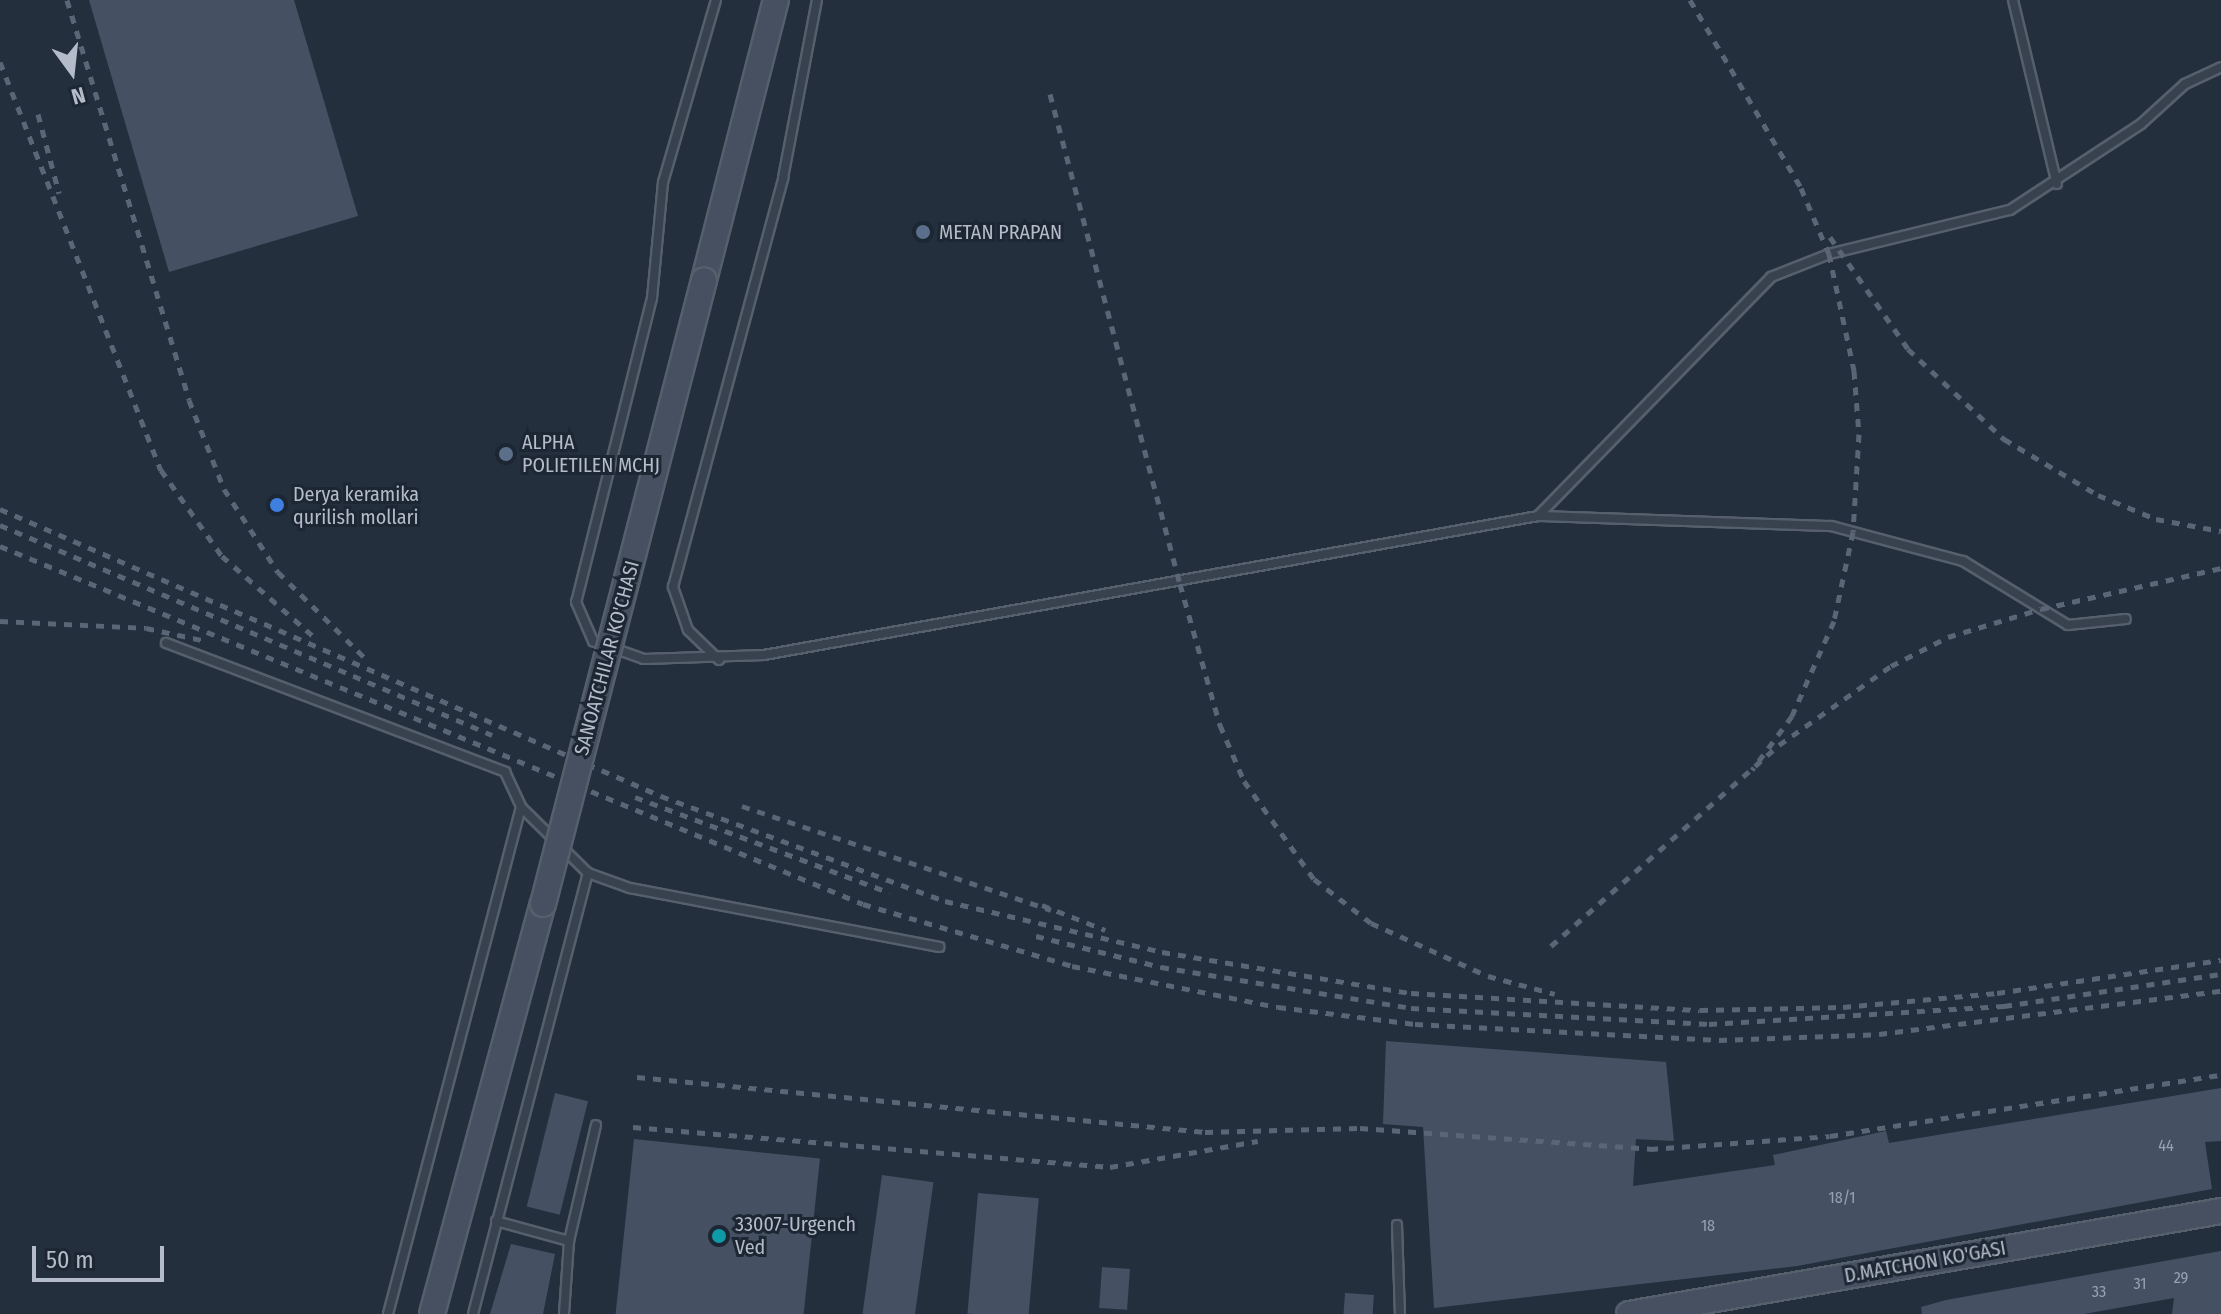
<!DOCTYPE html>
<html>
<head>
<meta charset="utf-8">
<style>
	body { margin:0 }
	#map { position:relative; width:2221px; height:1314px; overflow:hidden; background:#242f3e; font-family:"Fira Sans Condensed",sans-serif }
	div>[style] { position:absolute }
	.building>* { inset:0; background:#455162; transform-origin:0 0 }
	.roads { filter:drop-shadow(2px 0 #565f6c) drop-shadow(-2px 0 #565f6c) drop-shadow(0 2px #565f6c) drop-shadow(0 -2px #565f6c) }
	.lane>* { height:8px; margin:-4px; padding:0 4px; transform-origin:4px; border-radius:4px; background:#38414e }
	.secondary>* { height:24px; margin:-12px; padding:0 12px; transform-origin:12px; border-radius:12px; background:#465061 }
	.rail>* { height:5px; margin-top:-2.5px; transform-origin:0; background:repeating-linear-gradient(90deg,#5a6575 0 8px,transparent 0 16px) }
	.bridges { filter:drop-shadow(2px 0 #565f6c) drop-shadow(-2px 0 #565f6c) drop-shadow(0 2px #565f6c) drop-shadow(0 -2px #565f6c) }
	.secondary-bridge>* { height:24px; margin:-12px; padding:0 12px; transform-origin:12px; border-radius:12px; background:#465061 }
	.dots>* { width:22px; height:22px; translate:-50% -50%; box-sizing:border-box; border:4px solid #1d2633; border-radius:50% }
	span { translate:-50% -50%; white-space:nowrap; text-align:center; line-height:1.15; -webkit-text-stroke:6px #1d2633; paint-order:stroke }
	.number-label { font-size:16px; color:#98a1af }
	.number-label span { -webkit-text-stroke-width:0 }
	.poi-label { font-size:20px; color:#b4bcc9 }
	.left { translate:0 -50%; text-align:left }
	.street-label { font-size:20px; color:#b4bcc9 }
	.north { position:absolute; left:32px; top:32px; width:80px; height:80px; -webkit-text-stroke:6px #1d2633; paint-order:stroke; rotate:165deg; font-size:22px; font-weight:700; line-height:32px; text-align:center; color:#b4bcc9 }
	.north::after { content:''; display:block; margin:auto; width:28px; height:36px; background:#b4bcc9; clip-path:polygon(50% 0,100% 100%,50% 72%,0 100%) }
	.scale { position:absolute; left:32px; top:1246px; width:132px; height:36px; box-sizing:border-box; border:4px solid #b4bcc9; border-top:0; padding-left:10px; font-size:24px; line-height:28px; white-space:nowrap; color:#b4bcc9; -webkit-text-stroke:6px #1d2633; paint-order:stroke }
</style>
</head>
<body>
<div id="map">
	<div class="building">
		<div style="clip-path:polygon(89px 0,294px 0,358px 216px,169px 272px)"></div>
		<div style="clip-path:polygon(1386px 1041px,1666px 1062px,1674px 1141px,1636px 1139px,1633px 1186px,1775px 1165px,1773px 1155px,1886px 1131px,1889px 1143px,2221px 1088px,2221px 1141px,2205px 1142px,2212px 1189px,1797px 1266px,1434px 1308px,1423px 1127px,1383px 1124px)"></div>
		<div style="left:555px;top:1093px;width:34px;height:117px;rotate:14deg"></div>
		<div style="left:634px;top:1139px;width:187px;height:176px;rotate:6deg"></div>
		<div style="left:882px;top:1175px;width:52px;height:140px;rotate:8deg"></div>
		<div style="left:978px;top:1193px;width:61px;height:121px;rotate:5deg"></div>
		<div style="clip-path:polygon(511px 1244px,555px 1254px,543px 1314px,490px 1314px)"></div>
		<div style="clip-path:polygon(2221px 1251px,2221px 1314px,2172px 1314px,2174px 1298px,2084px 1314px,1922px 1314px,1921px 1307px,1946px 1300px)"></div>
		<div style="left:1102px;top:1267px;width:28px;height:41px;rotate:4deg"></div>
		<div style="left:1345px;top:1293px;width:29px;height:21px;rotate:4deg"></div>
	</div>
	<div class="roads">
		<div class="lane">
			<div style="left:716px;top:0;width:190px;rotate:106.2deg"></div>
			<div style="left:663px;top:182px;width:117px;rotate:95.4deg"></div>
			<div style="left:652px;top:298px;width:313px;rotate:104deg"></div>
			<div style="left:576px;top:602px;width:43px;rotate:66.4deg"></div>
			<div style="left:593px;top:641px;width:54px;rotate:19.4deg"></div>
			<div style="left:644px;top:659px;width:120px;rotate:-1.9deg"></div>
			<div style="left:764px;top:655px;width:786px;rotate:-10.18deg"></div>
			<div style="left:1538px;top:516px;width:293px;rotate:2deg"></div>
			<div style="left:1831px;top:526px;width:137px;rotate:14.9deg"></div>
			<div style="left:1963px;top:561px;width:123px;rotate:31.4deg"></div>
			<div style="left:2068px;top:625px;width:58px;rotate:-5.9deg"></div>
			<div style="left:2013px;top:0;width:189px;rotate:76.6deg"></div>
			<div style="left:1538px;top:516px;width:334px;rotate:-45.7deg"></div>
			<div style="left:1771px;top:277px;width:62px;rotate:-21.6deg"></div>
			<div style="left:1829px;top:254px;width:186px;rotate:-13.7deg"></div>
			<div style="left:2010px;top:210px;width:157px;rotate:-33.3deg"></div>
			<div style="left:2141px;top:124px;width:59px;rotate:-42.3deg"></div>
			<div style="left:2185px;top:84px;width:40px;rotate:-25deg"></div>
			<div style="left:166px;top:643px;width:363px;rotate:20.8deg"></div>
			<div style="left:505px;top:772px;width:38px;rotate:65deg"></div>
			<div style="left:521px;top:807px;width:524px;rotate:104.7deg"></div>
			<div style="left:719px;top:660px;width:43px;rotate:-135.9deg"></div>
			<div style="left:688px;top:630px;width:46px;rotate:-109.2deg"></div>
			<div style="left:673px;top:587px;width:424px;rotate:-74.9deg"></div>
			<div style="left:783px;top:178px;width:181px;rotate:-79.2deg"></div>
			<div style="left:521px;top:807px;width:94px;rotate:44.6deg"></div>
			<div style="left:496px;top:1221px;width:76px;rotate:15.3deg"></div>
			<div style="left:1397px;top:1225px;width:89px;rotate:88.1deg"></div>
			<div style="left:473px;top:1314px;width:456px;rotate:-75.4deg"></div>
			<div style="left:588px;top:873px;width:45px;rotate:19.7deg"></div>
			<div style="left:630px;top:888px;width:315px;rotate:10.8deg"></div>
			<div style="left:564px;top:1314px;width:73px;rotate:-86.1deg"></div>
			<div style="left:569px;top:1241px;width:119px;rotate:-76.9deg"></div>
		</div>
		<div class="secondary">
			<div style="left:704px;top:280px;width:289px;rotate:-75.6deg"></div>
			<div style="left:432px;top:1314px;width:425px;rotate:-74.9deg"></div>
			<div style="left:1629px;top:1314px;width:601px;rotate:-9.87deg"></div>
		</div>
	</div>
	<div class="rail">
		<div style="left:67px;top:0;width:418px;rotate:73deg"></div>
		<div style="left:189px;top:400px;width:96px;rotate:68.5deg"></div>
		<div style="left:224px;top:489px;width:99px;rotate:57deg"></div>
		<div style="left:278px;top:572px;width:127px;rotate:44.7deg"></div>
		<div style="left:1690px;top:0;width:218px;rotate:59.4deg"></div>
		<div style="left:1801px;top:188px;width:72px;rotate:67deg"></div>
		<div style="left:1829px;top:254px;width:120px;rotate:77.9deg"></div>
		<div style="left:1854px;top:371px;width:63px;rotate:85.5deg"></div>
		<div style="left:1859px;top:434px;width:98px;rotate:93.5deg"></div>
		<div style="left:1853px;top:532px;width:91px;rotate:102.1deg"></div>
		<div style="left:1834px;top:621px;width:104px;rotate:113.9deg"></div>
		<div style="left:1792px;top:716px;width:67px;rotate:126.5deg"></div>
		<div style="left:0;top:62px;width:439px;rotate:68.5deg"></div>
		<div style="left:161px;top:470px;width:105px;rotate:54.7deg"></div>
		<div style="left:222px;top:556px;width:121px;rotate:41.3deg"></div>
		<div style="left:1050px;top:94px;width:507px;rotate:75.14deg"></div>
		<div style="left:1180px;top:584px;width:147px;rotate:74.2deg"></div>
		<div style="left:1220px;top:725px;width:61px;rotate:66.8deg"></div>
		<div style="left:1244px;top:781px;width:120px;rotate:54.5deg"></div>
		<div style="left:1314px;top:879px;width:72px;rotate:37.7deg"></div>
		<div style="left:1371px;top:923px;width:128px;rotate:24.4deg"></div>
		<div style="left:1488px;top:976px;width:69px;rotate:15deg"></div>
		<div style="left:38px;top:114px;width:82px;rotate:75.1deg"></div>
		<div style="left:1830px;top:237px;width:136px;rotate:55.1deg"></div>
		<div style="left:1908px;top:349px;width:132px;rotate:43.2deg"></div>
		<div style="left:2004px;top:439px;width:109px;rotate:30.8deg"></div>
		<div style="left:2098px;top:495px;width:63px;rotate:22.5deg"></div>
		<div style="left:2156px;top:519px;width:66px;rotate:10.5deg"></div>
		<div style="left:0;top:509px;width:721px;rotate:23.47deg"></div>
		<div style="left:661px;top:796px;width:303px;rotate:20.3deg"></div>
		<div style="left:945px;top:901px;width:223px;rotate:13.2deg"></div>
		<div style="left:1162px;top:952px;width:252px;rotate:9.4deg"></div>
		<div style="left:1411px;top:993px;width:289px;rotate:3.4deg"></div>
		<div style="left:1700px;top:1010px;width:143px;rotate:-1.2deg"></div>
		<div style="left:1843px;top:1007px;width:155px;rotate:-5.2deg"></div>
		<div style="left:1997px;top:993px;width:226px;rotate:-8.4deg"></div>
		<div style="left:0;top:525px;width:535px;rotate:23.11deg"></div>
		<div style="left:0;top:546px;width:934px;rotate:22.53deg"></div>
		<div style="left:863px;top:904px;width:218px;rotate:16.5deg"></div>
		<div style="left:1072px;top:966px;width:210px;rotate:11.3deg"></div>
		<div style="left:1278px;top:1007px;width:138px;rotate:7.1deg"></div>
		<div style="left:1415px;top:1024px;width:304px;rotate:3deg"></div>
		<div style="left:1719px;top:1040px;width:160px;rotate:-2.1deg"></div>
		<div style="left:1879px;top:1034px;width:345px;rotate:-7.2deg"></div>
		<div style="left:0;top:621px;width:146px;rotate:2.7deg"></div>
		<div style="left:146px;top:628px;width:61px;rotate:12.2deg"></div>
		<div style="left:635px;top:797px;width:272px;rotate:20.6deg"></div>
		<div style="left:742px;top:806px;width:326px;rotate:18.6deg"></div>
		<div style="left:1042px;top:905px;width:68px;rotate:21.6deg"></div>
		<div style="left:1036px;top:936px;width:129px;rotate:13.9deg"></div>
		<div style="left:1161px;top:967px;width:253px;rotate:9.3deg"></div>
		<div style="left:1411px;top:1008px;width:298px;rotate:3.1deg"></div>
		<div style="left:1709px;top:1024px;width:296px;rotate:-3.5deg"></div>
		<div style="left:2004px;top:1006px;width:219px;rotate:-8.4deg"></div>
		<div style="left:1551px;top:946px;width:304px;rotate:-41.4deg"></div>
		<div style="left:1779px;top:745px;width:137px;rotate:-35.2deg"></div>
		<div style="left:1891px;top:666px;width:64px;rotate:-27deg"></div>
		<div style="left:1948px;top:637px;width:97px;rotate:-16.8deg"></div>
		<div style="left:2041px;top:609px;width:185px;rotate:-12.8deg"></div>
		<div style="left:637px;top:1077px;width:571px;rotate:5.53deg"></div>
		<div style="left:1205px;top:1132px;width:155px;rotate:-1.5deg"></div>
		<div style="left:1360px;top:1128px;width:291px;rotate:4.1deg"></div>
		<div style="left:1650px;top:1149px;width:180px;rotate:-4.1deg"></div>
		<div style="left:1830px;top:1136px;width:396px;rotate:-8.9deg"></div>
		<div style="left:633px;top:1127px;width:479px;rotate:4.8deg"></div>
		<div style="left:1110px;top:1167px;width:150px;rotate:-10deg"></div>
	</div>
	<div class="bridges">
		<div class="secondary-bridge">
			<div style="left:543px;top:904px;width:644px;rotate:-75.53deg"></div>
		</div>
	</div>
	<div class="dots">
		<div style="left:923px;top:232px;background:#5c6f8a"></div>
		<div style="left:506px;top:454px;background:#5c6f8a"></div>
		<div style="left:277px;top:505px;background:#3f7fe0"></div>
		<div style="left:719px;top:1236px;background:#0f9aa8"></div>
	</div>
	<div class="number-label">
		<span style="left:2166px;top:1146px">44</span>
		<span style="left:1842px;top:1198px">18/1</span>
		<span style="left:1708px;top:1226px">18</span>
		<span style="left:2181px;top:1278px">29</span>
		<span style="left:2140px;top:1284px">31</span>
		<span style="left:2099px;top:1292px">33</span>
	</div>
	<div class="poi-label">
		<span class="left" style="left:939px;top:232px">METAN PRAPAN</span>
		<span class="left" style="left:522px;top:454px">ALPHA<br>POLIETILEN MCHJ</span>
		<span class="left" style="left:293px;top:506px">Derya keramika<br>qurilish mollari</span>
		<span class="left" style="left:735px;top:1236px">33007-Urgench<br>Ved</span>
	</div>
	<div class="street-label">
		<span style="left:607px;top:658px;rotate:-75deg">SANOATCHILAR KO'CHASI</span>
		<span style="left:1925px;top:1262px;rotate:-10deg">D.MATCHON KO'GASI</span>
	</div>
	<div class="north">N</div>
	<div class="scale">50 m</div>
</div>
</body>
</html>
